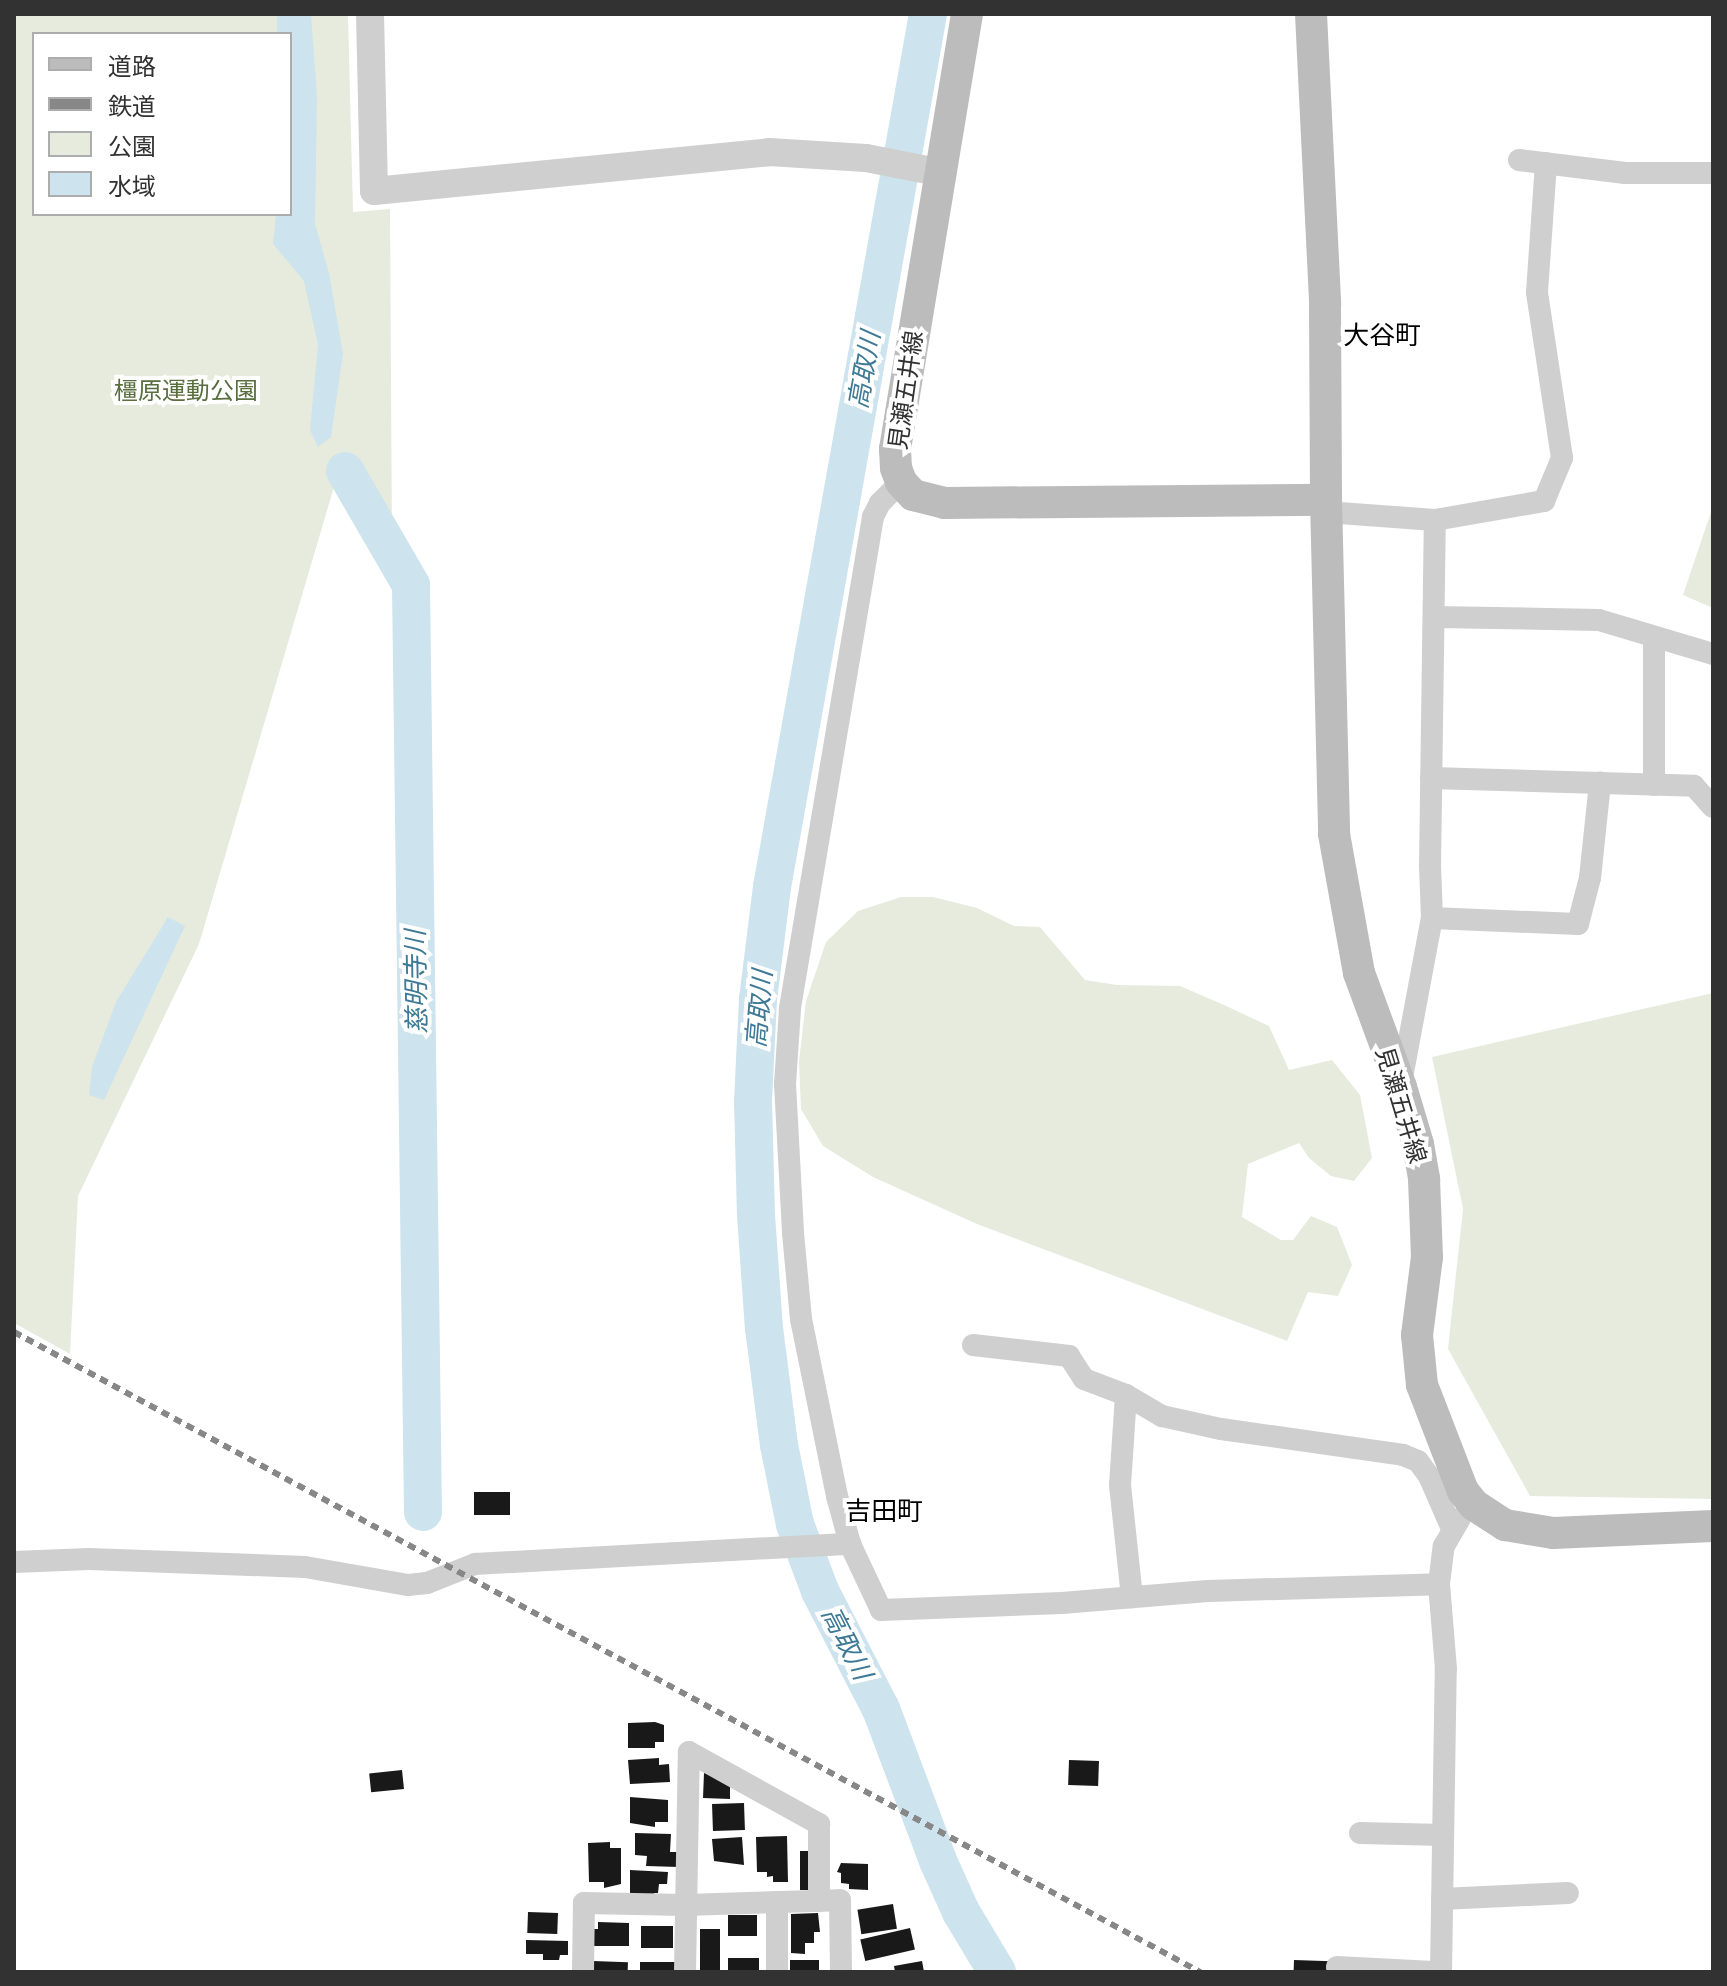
<!DOCTYPE html>
<html>
<head>
<meta charset="utf-8">
<style>
	body { margin:0 }
	#map { position:relative; width:1727px; height:1986px; overflow:hidden; background:#fff; font-family:"Noto Sans","Noto Sans JP",sans-serif }
	div>[style] { position:absolute }
	.green>* { inset:0; background:#e6ebdd }
	.water>* { inset:0; background:#cde3ed }
	.river>* { height:38px; margin:-19px; padding:0 19px; transform-origin:19px; border-radius:19px; background:#cde3ed }
	.building>* { inset:0; background:#191919; transform-origin:0 0 }
	.minor>* { height:22px; margin:-11px; padding:0 11px; transform-origin:11px; border-radius:11px; background:#cfcfcf }
	.tertiary>* { height:28px; margin:-14px; padding:0 14px; transform-origin:14px; border-radius:14px; background:#cfcfcf }
	.secondary>* { height:32px; margin:-16px; padding:0 16px; transform-origin:16px; border-radius:16px; background:#bcbcbc }
	.rail>* { height:6px; margin-top:-3px; transform-origin:0; background:repeating-linear-gradient(90deg,#878787 0 8px,transparent 0 14px) }
	span { translate:-50% -50%; white-space:nowrap; text-align:center; line-height:1.15; -webkit-text-stroke:8px #fff; paint-order:stroke }
	.park-label { font-size:24px; color:#586e3e }
	.street-label { font-size:24px; color:#323232 }
	.neighbourhood-label { font-size:26px; color:#000 }
	.water-label { font-size:26px; color:#3e7995; font-style:italic }
	.frame { position:absolute; inset:0; border:16px solid #323232; pointer-events:none }
	.legend { position:absolute; left:32px; top:32px; width:260px; height:184px; box-sizing:border-box; background:#fff; border:2px solid #adadad; margin:0; padding:10px 14px; list-style:none; font-size:24px; color:#323232 }
	.legend li { display:flex; align-items:center; gap:16px; height:40px }
	.legend b { width:40px; border:2px solid #adadad }
</style>
</head>
<body>
<div id="map">
	<div class="green">
		<div style="clip-path:polygon(evenodd,14px 14px,348px 14px,353px 212px,390px 209px,392px 541px,347px 457px,339px 470px,199px 944px,78px 1196px,70px 1354px,14px 1323px,14px 14px,34px 34px,290px 34px,290px 214px,34px 214px,34px 34px)"></div>
		<div style="clip-path:polygon(1713px 506px,1713px 608px,1683px 595px)"></div>
		<div style="clip-path:polygon(901px 897px,933px 897px,977px 908px,1014px 926px,1040px 927px,1085px 980px,1117px 985px,1180px 986px,1224px 1005px,1269px 1026px,1289px 1070px,1332px 1060px,1360px 1095px,1372px 1158px,1354px 1181px,1331px 1176px,1309px 1158px,1299px 1143px,1248px 1164px,1242px 1217px,1281px 1240px,1293px 1240px,1311px 1216px,1337px 1227px,1352px 1265px,1338px 1296px,1308px 1292px,1287px 1341px,977px 1224px,873px 1177px,823px 1146px,801px 1109px,799px 1061px,806px 1001px,826px 942px,858px 911px)"></div>
		<div style="clip-path:polygon(1713px 993px,1713px 1499px,1530px 1496px,1448px 1349px,1463px 1209px,1432px 1057px)"></div>
	</div>
	<div class="water">
		<div style="clip-path:polygon(277px 14px,311px 14px,317px 96px,315px 224px,329px 273px,343px 354px,331px 437px,318px 447px,310px 430px,318px 345px,304px 281px,273px 244px,276px 214px,290px 214px,290px 34px,277px 34px)"></div>
		<div style="clip-path:polygon(168px 917px,185px 926px,104px 1100px,89px 1095px,92px 1067px,116px 1002px)"></div>
	</div>
	<div class="river">
		<div style="left:928px;top:14px;width:887px;rotate:100.13deg"></div>
		<div style="left:772px;top:887px;width:113px;rotate:97.1deg"></div>
		<div style="left:758px;top:999px;width:102px;rotate:92.8deg"></div>
		<div style="left:753px;top:1101px;width:114px;rotate:88.5deg"></div>
		<div style="left:756px;top:1215px;width:113px;rotate:86deg"></div>
		<div style="left:764px;top:1328px;width:118px;rotate:82.7deg"></div>
		<div style="left:779px;top:1445px;width:81px;rotate:78.6deg"></div>
		<div style="left:795px;top:1524px;width:72px;rotate:69.5deg"></div>
		<div style="left:820px;top:1591px;width:133px;rotate:62.7deg"></div>
		<div style="left:881px;top:1709px;width:162px;rotate:69.4deg"></div>
		<div style="left:938px;top:1861px;width:56px;rotate:65.7deg"></div>
		<div style="left:961px;top:1912px;width:70px;rotate:59deg"></div>
		<div style="left:345px;top:471px;width:132px;rotate:59.9deg"></div>
		<div style="left:411px;top:585px;width:927px;rotate:89.26deg"></div>
	</div>
	<div class="building">
		<div style="left:474px;top:1492px;width:36px;height:23px"></div>
		<div style="clip-path:polygon(655px 1722px,664px 1725px,664px 1742px,655px 1742px,655px 1748px,628px 1748px,628px 1723px)"></div>
		<div style="clip-path:polygon(659px 1758px,659px 1765px,669px 1764px,670px 1782px,630px 1784px,628px 1760px)"></div>
		<div style="left:1069px;top:1760px;width:30px;height:25px;rotate:2deg"></div>
		<div style="left:402px;top:1770px;width:19px;height:33px;rotate:84deg"></div>
		<div style="clip-path:polygon(704px 1773px,730px 1778px,730px 1799px,703px 1798px)"></div>
		<div style="clip-path:polygon(630px 1797px,668px 1800px,668px 1822px,655px 1822px,655px 1827px,630px 1823px)"></div>
		<div style="left:744px;top:1803px;width:27px;height:32px;rotate:88deg"></div>
		<div style="clip-path:polygon(635px 1833px,671px 1834px,670px 1852px,679px 1852px,679px 1867px,646px 1866px,647px 1856px,635px 1855px)"></div>
		<div style="clip-path:polygon(787px 1836px,788px 1882px,773px 1882px,773px 1876px,767px 1877px,767px 1872px,757px 1872px,756px 1837px)"></div>
		<div style="clip-path:polygon(742px 1837px,744px 1865px,714px 1861px,712px 1839px)"></div>
		<div style="clip-path:polygon(610px 1842px,610px 1848px,621px 1848px,621px 1884px,604px 1888px,604px 1882px,589px 1882px,588px 1843px)"></div>
		<div style="left:800px;top:1851px;width:13px;height:39px"></div>
		<div style="clip-path:polygon(841px 1863px,868px 1864px,868px 1890px,849px 1889px,849px 1884px,841px 1883px,841px 1873px,837px 1872px)"></div>
		<div style="clip-path:polygon(630px 1870px,668px 1872px,667px 1884px,659px 1884px,658px 1893px,654px 1893px,654px 1898px,630px 1898px)"></div>
		<div style="left:893px;top:1904px;width:25px;height:36px;rotate:81deg"></div>
		<div style="left:528px;top:1912px;width:30px;height:21px;rotate:2deg"></div>
		<div style="clip-path:polygon(818px 1913px,820px 1932px,814px 1932px,814px 1943px,805px 1943px,805px 1954px,791px 1953px,791px 1914px)"></div>
		<div style="left:728px;top:1915px;width:29px;height:21px"></div>
		<div style="clip-path:polygon(598px 1922px,629px 1923px,629px 1946px,592px 1946px,592px 1929px,598px 1929px)"></div>
		<div style="left:673px;top:1926px;width:22px;height:32px;rotate:90deg"></div>
		<div style="left:910px;top:1928px;width:22px;height:51px;rotate:77deg"></div>
		<div style="left:700px;top:1929px;width:20px;height:43px"></div>
		<div style="clip-path:polygon(526px 1940px,568px 1941px,568px 1955px,560px 1955px,559px 1960px,543px 1960px,543px 1954px,526px 1954px)"></div>
		<div style="left:728px;top:1958px;width:31px;height:13px"></div>
		<div style="left:790px;top:1960px;width:29px;height:12px"></div>
		<div style="left:1294px;top:1960px;width:37px;height:12px;rotate:2deg"></div>
		<div style="left:593px;top:1961px;width:35px;height:11px;rotate:2deg"></div>
		<div style="clip-path:polygon(922px 1961px,924px 1972px,895px 1972px,894px 1966px)"></div>
		<div style="left:640px;top:1962px;width:37px;height:10px"></div>
	</div>
	<div class="minor">
		<div style="left:1519px;top:160px;width:107px;rotate:7deg"></div>
		<div style="left:1625px;top:173px;width:88px"></div>
		<div style="left:901px;top:482px;width:30px;rotate:135deg"></div>
		<div style="left:880px;top:503px;width:16px;rotate:117deg"></div>
		<div style="left:873px;top:517px;width:499px;rotate:99.6deg"></div>
		<div style="left:790px;top:1009px;width:75px;rotate:93.8deg"></div>
		<div style="left:785px;top:1084px;width:149px;rotate:86.9deg"></div>
		<div style="left:793px;top:1233px;width:86px;rotate:84.7deg"></div>
		<div style="left:801px;top:1319px;width:181px;rotate:78.5deg"></div>
		<div style="left:837px;top:1496px;width:50px;rotate:74.8deg"></div>
		<div style="left:850px;top:1544px;width:73px;rotate:64.8deg"></div>
		<div style="left:881px;top:1610px;width:181px;rotate:-2.2deg"></div>
		<div style="left:1062px;top:1603px;width:146px;rotate:-4.7deg"></div>
		<div style="left:1208px;top:1591px;width:231px;rotate:-1.7deg"></div>
		<div style="left:1326px;top:512px;width:109px;rotate:4.2deg"></div>
		<div style="left:1435px;top:520px;width:111px;rotate:-9.9deg"></div>
		<div style="left:1544px;top:501px;width:47px;rotate:-67.3deg"></div>
		<div style="left:1562px;top:458px;width:168px;rotate:-98.6deg"></div>
		<div style="left:1537px;top:292px;width:129px;rotate:-86deg"></div>
		<div style="left:1434px;top:617px;width:165px;rotate:1deg"></div>
		<div style="left:1599px;top:620px;width:119px;rotate:16.6deg"></div>
		<div style="left:1431px;top:778px;width:263px;rotate:1.7deg"></div>
		<div style="left:1694px;top:786px;width:28px;rotate:48deg"></div>
		<div style="left:1654px;top:785px;width:148px;rotate:-90deg"></div>
		<div style="left:1432px;top:918px;width:146px;rotate:2.4deg"></div>
		<div style="left:1578px;top:924px;width:48px;rotate:-75.4deg"></div>
		<div style="left:1590px;top:878px;width:96px;rotate:-84deg"></div>
		<div style="left:1401px;top:1083px;width:168px;rotate:-79.4deg"></div>
		<div style="left:1432px;top:918px;width:51px;rotate:-92.2deg"></div>
		<div style="left:1430px;top:867px;width:347px;rotate:-89.2deg"></div>
		<div style="left:973px;top:1345px;width:97px;rotate:6.5deg"></div>
		<div style="left:1069px;top:1356px;width:27px;rotate:57deg"></div>
		<div style="left:1084px;top:1379px;width:45px;rotate:20.9deg"></div>
		<div style="left:1126px;top:1395px;width:42px;rotate:30.3deg"></div>
		<div style="left:1162px;top:1416px;width:60px;rotate:12.4deg"></div>
		<div style="left:1221px;top:1429px;width:184px;rotate:8.1deg"></div>
		<div style="left:1403px;top:1455px;width:16px;rotate:22deg"></div>
		<div style="left:1418px;top:1461px;width:19px;rotate:54deg"></div>
		<div style="left:1429px;top:1476px;width:58px;rotate:66.5deg"></div>
		<div style="left:1126px;top:1395px;width:90px;rotate:93.8deg"></div>
		<div style="left:1120px;top:1485px;width:113px;rotate:83.9deg"></div>
		<div style="left:14px;top:1562px;width:75px;rotate:-2.3deg"></div>
		<div style="left:89px;top:1559px;width:216px;rotate:2.1deg"></div>
		<div style="left:305px;top:1567px;width:105px;rotate:9.9deg"></div>
		<div style="left:408px;top:1585px;width:19px;rotate:-6deg"></div>
		<div style="left:427px;top:1583px;width:52px;rotate:-21.6deg"></div>
		<div style="left:475px;top:1564px;width:376px;rotate:-3.1deg"></div>
		<div style="left:1360px;top:1833px;width:83px;rotate:1.4deg"></div>
		<div style="left:1442px;top:1899px;width:126px;rotate:-2.7deg"></div>
		<div style="left:1337px;top:1967px;width:96px;rotate:3deg"></div>
		<div style="left:583px;top:1972px;width:69px;rotate:-89.2deg"></div>
		<div style="left:584px;top:1903px;width:101px;rotate:1.1deg"></div>
		<div style="left:685px;top:1905px;width:155px;rotate:-1.8deg"></div>
		<div style="left:840px;top:1900px;width:72px;rotate:89.2deg"></div>
		<div style="left:685px;top:1972px;width:220px;rotate:-89deg"></div>
		<div style="left:689px;top:1752px;width:149px;rotate:29deg"></div>
		<div style="left:819px;top:1824px;width:77px;rotate:90deg"></div>
		<div style="left:777px;top:1972px;width:70px;rotate:-90deg"></div>
		<div style="left:1441px;top:1972px;width:303px;rotate:-89.1deg"></div>
		<div style="left:1446px;top:1669px;width:85px;rotate:-94.7deg"></div>
		<div style="left:1439px;top:1584px;width:38px;rotate:-83deg"></div>
		<div style="left:1444px;top:1546px;width:32px;rotate:-60deg"></div>
	</div>
	<div class="tertiary">
		<div style="left:370px;top:14px;width:177px;rotate:88.7deg"></div>
		<div style="left:374px;top:191px;width:397px;rotate:-5.6deg"></div>
		<div style="left:769px;top:152px;width:97px;rotate:3.5deg"></div>
		<div style="left:866px;top:158px;width:73px;rotate:11deg"></div>
	</div>
	<div class="secondary">
		<div style="left:967px;top:14px;width:441px;rotate:99.4deg"></div>
		<div style="left:895px;top:449px;width:19px;rotate:87deg"></div>
		<div style="left:896px;top:468px;width:15px;rotate:70deg"></div>
		<div style="left:901px;top:482px;width:18px;rotate:47deg"></div>
		<div style="left:913px;top:495px;width:33px;rotate:14deg"></div>
		<div style="left:945px;top:503px;width:381px;rotate:-0.5deg"></div>
		<div style="left:1311px;top:14px;width:291px;rotate:87.2deg"></div>
		<div style="left:1325px;top:305px;width:195px;rotate:89.7deg"></div>
		<div style="left:1326px;top:500px;width:334px;rotate:88.6deg"></div>
		<div style="left:1334px;top:834px;width:141px;rotate:79.8deg"></div>
		<div style="left:1359px;top:973px;width:121px;rotate:69.8deg"></div>
		<div style="left:1401px;top:1087px;width:59px;rotate:73.4deg"></div>
		<div style="left:1418px;top:1144px;width:36px;rotate:80deg"></div>
		<div style="left:1424px;top:1179px;width:78px;rotate:87.8deg"></div>
		<div style="left:1427px;top:1257px;width:79px;rotate:97.3deg"></div>
		<div style="left:1417px;top:1335px;width:50px;rotate:84.3deg"></div>
		<div style="left:1422px;top:1385px;width:114px;rotate:68.9deg"></div>
		<div style="left:1463px;top:1491px;width:18px;rotate:52deg"></div>
		<div style="left:1474px;top:1505px;width:37px;rotate:33deg"></div>
		<div style="left:1505px;top:1525px;width:49px;rotate:9.5deg"></div>
		<div style="left:1553px;top:1533px;width:160px;rotate:-2.5deg"></div>
	</div>
	<div class="rail">
		<div style="left:14px;top:1332px;width:1348px;rotate:28.35deg"></div>
	</div>
	<div class="park-label">
		<span style="left:186px;top:390px">橿原運動公園</span>
	</div>
	<div class="street-label">
		<span style="left:905px;top:390px;rotate:-82deg">見瀬五井線</span>
		<span style="left:1402px;top:1105px;rotate:73deg">見瀬五井線</span>
	</div>
	<div class="neighbourhood-label">
		<span style="left:1382px;top:335px">大谷町</span>
		<span style="left:884px;top:1511px">吉田町</span>
	</div>
	<div class="water-label">
		<span style="left:864px;top:370px;rotate:-80deg">高取川</span>
		<span style="left:416px;top:982px;rotate:-91deg">慈明寺川</span>
		<span style="left:759px;top:1009px;rotate:-85deg">高取川</span>
		<span style="left:847px;top:1643px;rotate:63deg">高取川</span>
	</div>
	<div class="frame"></div>
	<ul class="legend">
	<li><b style="height:10px;background:#bcbcbc"></b>道路</li>
	<li><b style="height:10px;background:#878787"></b>鉄道</li>
	<li><b style="height:22px;background:#e6ebdd"></b>公園</li>
	<li><b style="height:22px;background:#cde3ed"></b>水域</li>
	</ul>
</div>
</body>
</html>
